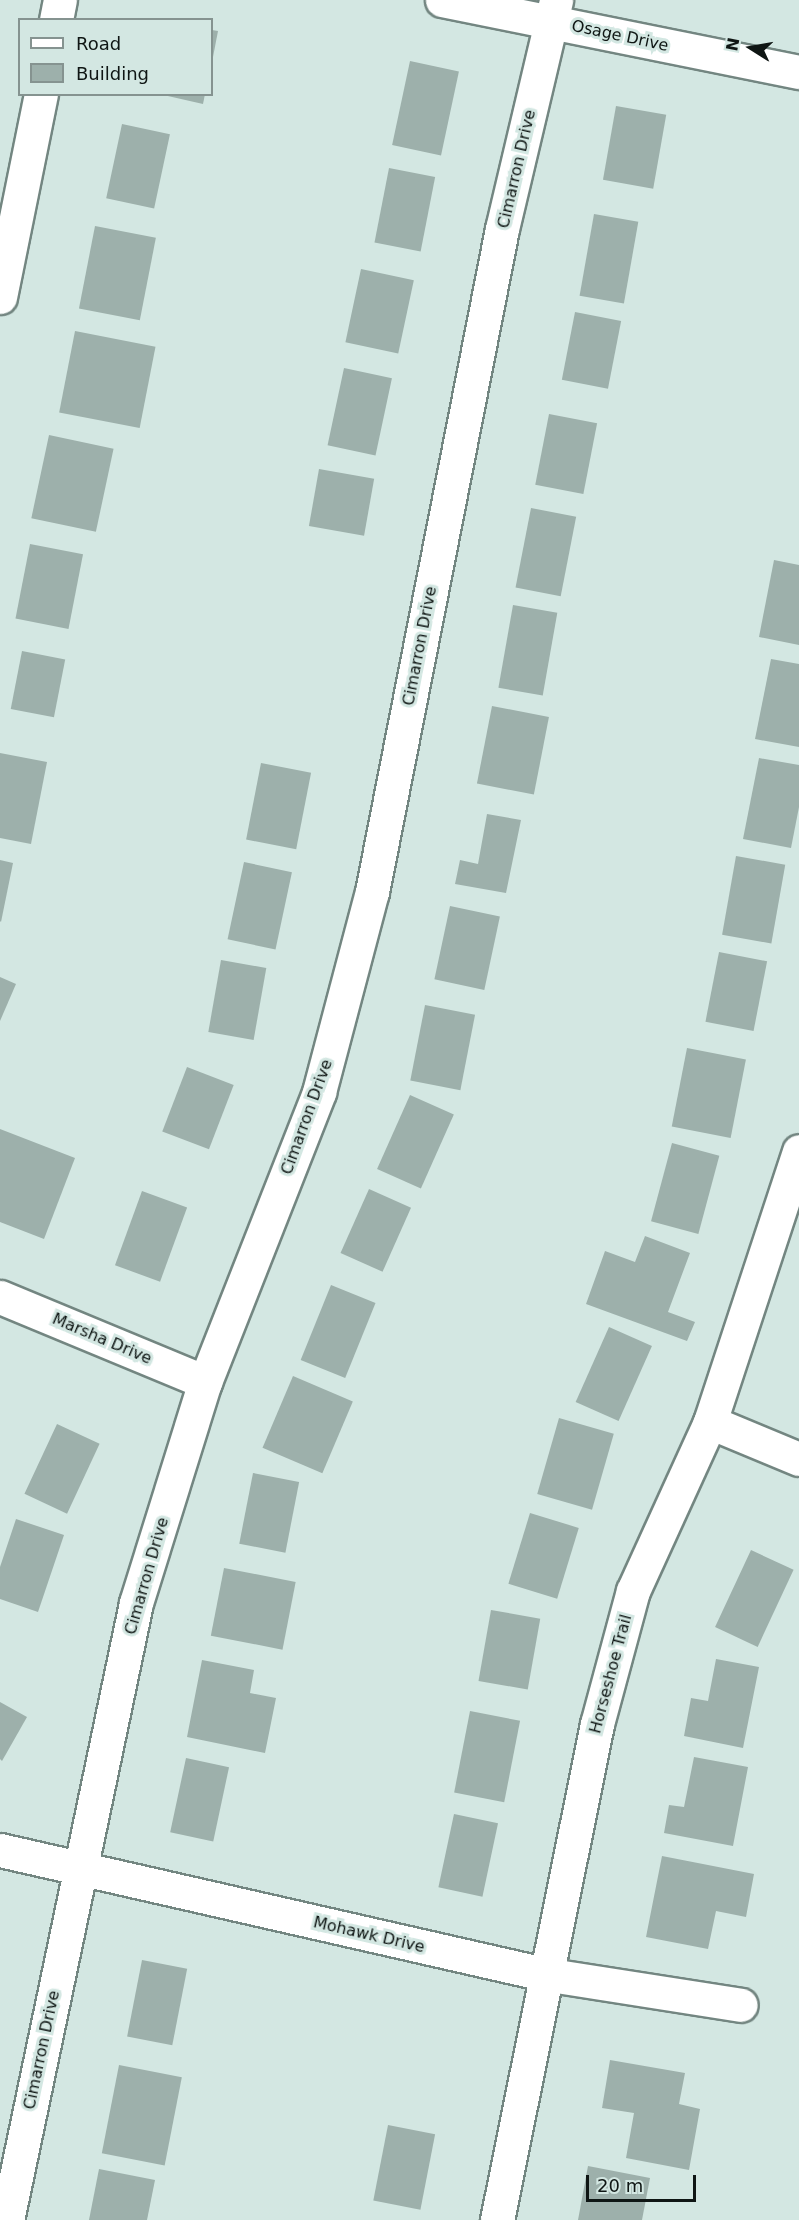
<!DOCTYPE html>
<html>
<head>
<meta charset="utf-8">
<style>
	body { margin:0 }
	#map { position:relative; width:799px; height:2220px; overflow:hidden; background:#d3e7e2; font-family:"DejaVu Sans",sans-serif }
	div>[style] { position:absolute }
	.building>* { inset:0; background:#9db0ab; transform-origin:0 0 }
	.roads { filter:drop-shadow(2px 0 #738681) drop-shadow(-2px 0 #738681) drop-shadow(0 2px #738681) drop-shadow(0 -2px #738681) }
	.street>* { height:33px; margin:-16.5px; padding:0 16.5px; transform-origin:16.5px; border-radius:16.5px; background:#fff }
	span { translate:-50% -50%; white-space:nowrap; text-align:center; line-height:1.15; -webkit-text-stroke:6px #d3e7e2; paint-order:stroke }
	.street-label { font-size:16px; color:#0f1614 }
	.legend { position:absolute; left:18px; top:18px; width:195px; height:78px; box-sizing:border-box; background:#d3e7e2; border:2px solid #859390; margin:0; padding:8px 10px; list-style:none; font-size:18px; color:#0f1614 }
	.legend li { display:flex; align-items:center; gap:12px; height:30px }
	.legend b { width:30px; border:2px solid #859390 }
	.north { position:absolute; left:721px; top:18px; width:60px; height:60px; -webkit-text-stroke:4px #d3e7e2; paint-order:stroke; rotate:281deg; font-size:16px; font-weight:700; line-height:24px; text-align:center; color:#0f1614 }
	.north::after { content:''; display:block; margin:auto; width:21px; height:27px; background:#0f1614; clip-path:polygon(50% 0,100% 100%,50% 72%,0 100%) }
	.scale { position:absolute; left:586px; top:2175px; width:110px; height:27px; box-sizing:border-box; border:3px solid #0f1614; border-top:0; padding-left:8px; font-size:18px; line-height:21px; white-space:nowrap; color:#0f1614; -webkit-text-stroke:4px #d3e7e2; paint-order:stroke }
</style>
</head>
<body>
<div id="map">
	<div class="building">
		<div style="clip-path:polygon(212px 30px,218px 31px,213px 57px,212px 57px)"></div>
		<div style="left:410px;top:61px;width:50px;height:86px;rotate:12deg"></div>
		<div style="clip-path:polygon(159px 94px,205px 94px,203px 104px)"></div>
		<div style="left:616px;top:106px;width:51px;height:75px;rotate:10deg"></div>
		<div style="left:122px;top:124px;width:49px;height:76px;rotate:12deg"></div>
		<div style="left:389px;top:168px;width:47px;height:76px;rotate:11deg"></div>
		<div style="left:594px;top:214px;width:45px;height:83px;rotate:10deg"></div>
		<div style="left:95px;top:226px;width:62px;height:84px;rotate:11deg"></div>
		<div style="left:361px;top:269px;width:54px;height:75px;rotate:12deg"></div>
		<div style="left:575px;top:312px;width:47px;height:69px;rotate:11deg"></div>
		<div style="left:75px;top:331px;width:82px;height:83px;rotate:11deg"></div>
		<div style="left:344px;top:368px;width:49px;height:79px;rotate:12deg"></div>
		<div style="left:549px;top:414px;width:49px;height:72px;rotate:11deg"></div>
		<div style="left:49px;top:435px;width:66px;height:85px;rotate:12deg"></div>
		<div style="left:319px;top:469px;width:56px;height:58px;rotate:10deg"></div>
		<div style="left:531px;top:508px;width:46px;height:81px;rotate:11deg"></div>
		<div style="left:30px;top:544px;width:54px;height:76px;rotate:11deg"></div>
		<div style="clip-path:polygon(774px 560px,799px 565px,799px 645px,759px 637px)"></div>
		<div style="left:513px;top:605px;width:45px;height:84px;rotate:10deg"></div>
		<div style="left:22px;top:651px;width:44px;height:59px;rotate:11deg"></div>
		<div style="clip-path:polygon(771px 659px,799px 664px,799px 747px,755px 739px)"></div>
		<div style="left:492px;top:706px;width:58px;height:79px;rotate:11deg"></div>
		<div style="clip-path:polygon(0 753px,47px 762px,31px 844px,0 838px)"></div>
		<div style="clip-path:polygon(759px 758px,799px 765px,799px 807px,791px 848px,743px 839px)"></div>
		<div style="left:261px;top:763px;width:51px;height:78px;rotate:11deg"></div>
		<div style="clip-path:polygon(487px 814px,521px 820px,506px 893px,455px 884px,460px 860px,478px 864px)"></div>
		<div style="left:736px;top:856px;width:50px;height:80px;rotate:10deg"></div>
		<div style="clip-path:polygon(0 860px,13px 863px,1px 922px,0 921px)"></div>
		<div style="left:244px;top:862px;width:49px;height:79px;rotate:12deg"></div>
		<div style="left:450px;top:906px;width:51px;height:75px;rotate:12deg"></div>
		<div style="left:719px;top:952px;width:49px;height:71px;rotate:11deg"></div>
		<div style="left:221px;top:960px;width:46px;height:73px;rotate:10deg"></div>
		<div style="clip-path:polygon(0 977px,16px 984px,0 1021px)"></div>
		<div style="left:425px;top:1005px;width:51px;height:77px;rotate:11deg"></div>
		<div style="left:687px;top:1048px;width:60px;height:80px;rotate:11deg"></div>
		<div style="left:187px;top:1067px;width:50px;height:69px;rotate:21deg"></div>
		<div style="left:410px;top:1095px;width:48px;height:81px;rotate:24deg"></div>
		<div style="clip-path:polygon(0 1129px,75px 1158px,44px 1239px,0 1222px)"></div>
		<div style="left:672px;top:1143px;width:49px;height:81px;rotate:15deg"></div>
		<div style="left:369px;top:1189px;width:46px;height:70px;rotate:24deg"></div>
		<div style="left:142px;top:1191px;width:48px;height:79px;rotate:20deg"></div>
		<div style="clip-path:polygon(645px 1236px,690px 1253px,668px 1312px,695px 1322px,687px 1341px,586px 1304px,605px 1251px,635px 1262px)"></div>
		<div style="left:331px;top:1285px;width:48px;height:81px;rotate:22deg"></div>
		<div style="left:609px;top:1327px;width:47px;height:82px;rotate:24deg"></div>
		<div style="left:293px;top:1376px;width:65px;height:78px;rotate:23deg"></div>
		<div style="left:559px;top:1418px;width:57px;height:79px;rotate:16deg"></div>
		<div style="left:57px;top:1424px;width:47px;height:77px;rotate:25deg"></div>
		<div style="left:253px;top:1473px;width:47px;height:72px;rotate:11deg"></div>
		<div style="left:530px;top:1513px;width:51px;height:74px;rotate:17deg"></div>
		<div style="clip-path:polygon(16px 1519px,64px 1535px,38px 1612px,0 1599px,0 1567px)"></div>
		<div style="left:751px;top:1550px;width:47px;height:85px;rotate:25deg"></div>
		<div style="left:224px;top:1568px;width:73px;height:69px;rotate:11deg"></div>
		<div style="left:491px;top:1610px;width:50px;height:72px;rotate:10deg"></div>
		<div style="clip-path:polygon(716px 1659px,759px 1667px,743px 1748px,684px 1736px,691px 1698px,708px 1701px)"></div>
		<div style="clip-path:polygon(202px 1660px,254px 1670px,250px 1693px,276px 1698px,265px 1753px,187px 1737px)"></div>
		<div style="clip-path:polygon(0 1702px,27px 1717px,2px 1761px,0 1759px)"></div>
		<div style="left:470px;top:1711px;width:51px;height:83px;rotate:11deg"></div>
		<div style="clip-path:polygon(694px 1757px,748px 1767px,733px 1846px,664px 1833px,669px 1805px,684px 1807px)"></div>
		<div style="left:186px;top:1758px;width:44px;height:76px;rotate:12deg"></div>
		<div style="left:454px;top:1814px;width:45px;height:75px;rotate:12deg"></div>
		<div style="clip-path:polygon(662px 1856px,754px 1874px,746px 1917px,716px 1911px,708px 1949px,646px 1937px)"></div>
		<div style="left:142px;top:1960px;width:46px;height:78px;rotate:11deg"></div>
		<div style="clip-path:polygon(610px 2060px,685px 2073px,679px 2104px,700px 2109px,689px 2170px,626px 2158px,634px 2113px,602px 2108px)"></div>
		<div style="left:119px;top:2065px;width:64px;height:90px;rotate:11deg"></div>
		<div style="left:388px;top:2125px;width:48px;height:77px;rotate:11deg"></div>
		<div style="clip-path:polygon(588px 2166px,650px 2178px,642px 2220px,578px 2220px)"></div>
		<div style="clip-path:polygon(99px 2169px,155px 2180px,147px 2220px,89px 2220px)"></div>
	</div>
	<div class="roads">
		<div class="street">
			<div style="left:442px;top:0;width:364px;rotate:11.4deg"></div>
			<div style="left:56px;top:20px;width:20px;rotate:-79deg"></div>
			<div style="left:0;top:297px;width:207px;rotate:-78.6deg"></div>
			<div style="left:0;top:1297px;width:222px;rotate:22.5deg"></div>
			<div style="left:710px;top:1422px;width:96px;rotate:22.6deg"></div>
			<div style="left:0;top:1850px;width:558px;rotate:12.84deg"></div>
			<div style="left:544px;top:1974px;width:199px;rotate:8.9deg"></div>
			<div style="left:7px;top:2220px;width:630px;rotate:-78.19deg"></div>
			<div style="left:136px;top:1603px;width:232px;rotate:-72.7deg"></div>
			<div style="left:205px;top:1382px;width:312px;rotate:-68.5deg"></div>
			<div style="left:319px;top:1092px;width:207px;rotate:-75.2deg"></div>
			<div style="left:372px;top:892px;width:676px;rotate:-78.91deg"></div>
			<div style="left:502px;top:229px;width:235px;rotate:-76.7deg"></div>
			<div style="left:497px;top:2220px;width:506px;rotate:-78.6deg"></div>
			<div style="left:597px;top:1724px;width:138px;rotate:-74.9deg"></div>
			<div style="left:633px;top:1591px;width:186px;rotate:-65.5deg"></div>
			<div style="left:710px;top:1422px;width:285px;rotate:-71.8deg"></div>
		</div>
	</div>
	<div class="street-label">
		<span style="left:620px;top:36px;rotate:12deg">Osage Drive</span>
		<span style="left:517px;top:169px;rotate:-77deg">Cimarron Drive</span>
		<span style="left:420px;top:646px;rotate:-79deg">Cimarron Drive</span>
		<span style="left:307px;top:1117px;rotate:-70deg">Cimarron Drive</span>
		<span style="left:102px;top:1339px;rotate:23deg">Marsha Drive</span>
		<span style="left:147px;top:1576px;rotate:-74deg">Cimarron Drive</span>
		<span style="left:611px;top:1674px;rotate:-75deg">Horseshoe Trail</span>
		<span style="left:369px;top:1935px;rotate:13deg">Mohawk Drive</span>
		<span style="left:42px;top:2050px;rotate:-78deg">Cimarron Drive</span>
	</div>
	<ul class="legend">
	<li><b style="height:8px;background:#fff"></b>Road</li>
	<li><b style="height:16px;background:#9db0ab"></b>Building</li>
	</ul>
	<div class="north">N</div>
	<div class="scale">20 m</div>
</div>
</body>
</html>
